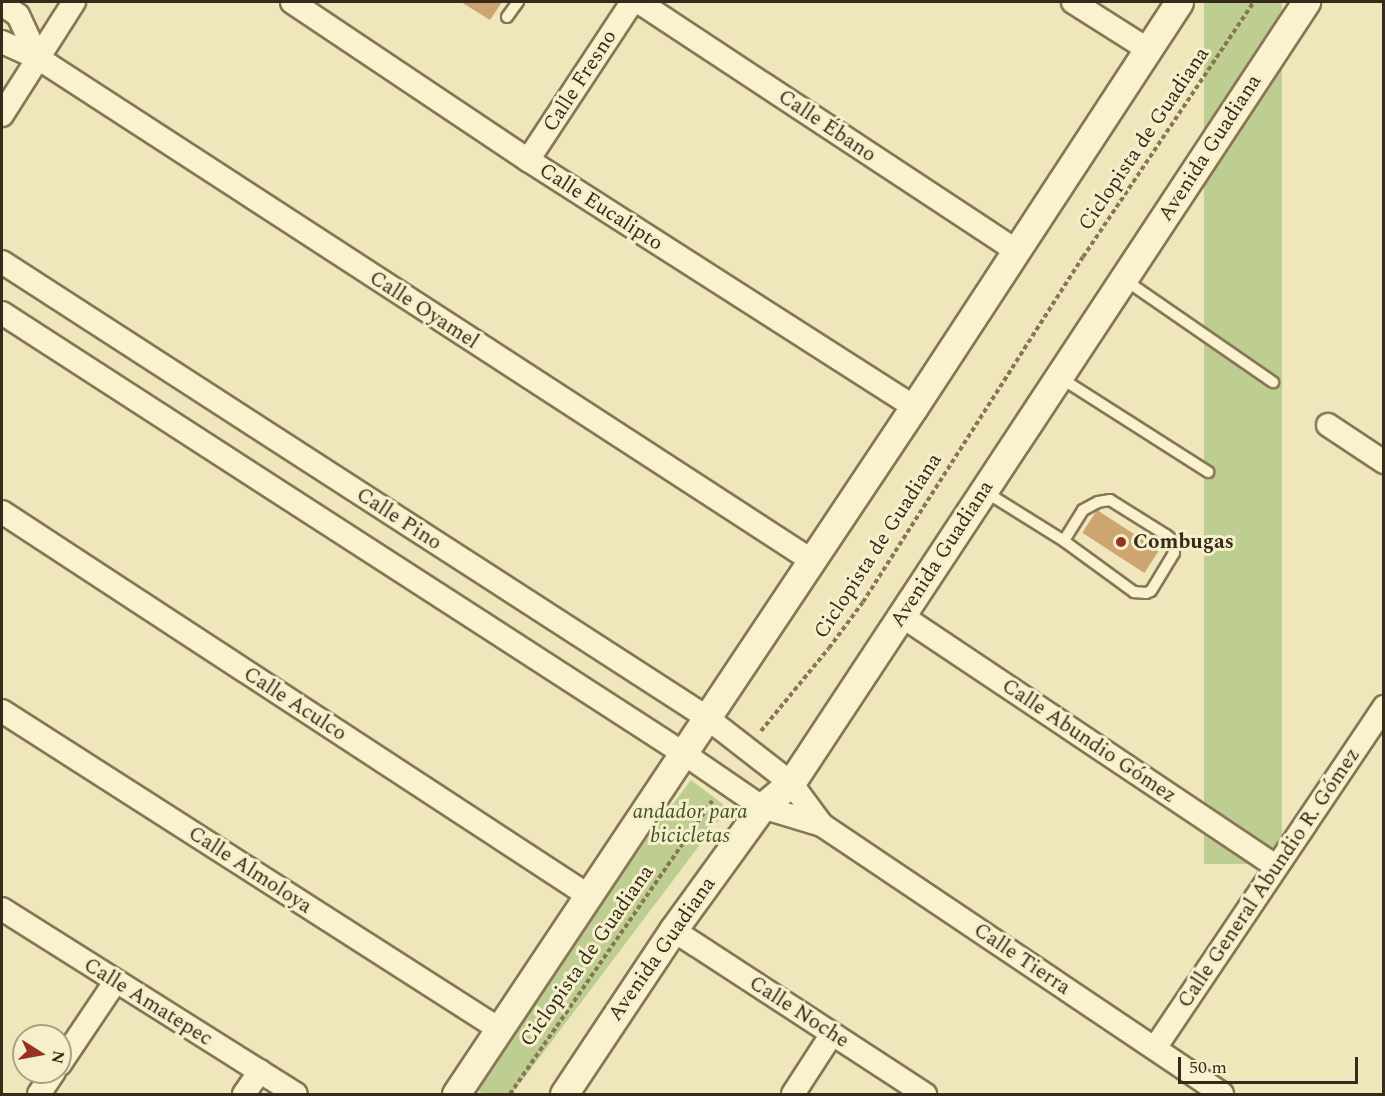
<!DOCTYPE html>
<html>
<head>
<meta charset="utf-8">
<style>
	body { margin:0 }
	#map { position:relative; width:1385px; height:1096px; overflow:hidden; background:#efe6bc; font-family:Spectral,serif }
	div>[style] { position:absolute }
	.green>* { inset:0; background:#becd90; transform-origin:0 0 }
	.building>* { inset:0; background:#cea470; transform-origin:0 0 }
	.path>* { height:4px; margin-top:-2px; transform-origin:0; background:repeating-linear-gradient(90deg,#867655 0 4.5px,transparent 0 7.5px) }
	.roads { filter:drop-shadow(2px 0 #867655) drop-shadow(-2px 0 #867655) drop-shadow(0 2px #867655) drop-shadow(0 -2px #867655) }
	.service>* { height:10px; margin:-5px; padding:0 5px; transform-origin:5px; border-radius:5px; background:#faf2cf }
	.minor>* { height:22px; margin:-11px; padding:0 11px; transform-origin:11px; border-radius:11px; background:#faf2cf }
	.tertiary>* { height:27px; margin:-13.5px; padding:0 13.5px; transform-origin:13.5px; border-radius:13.5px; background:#faf2cf }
	.dots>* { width:16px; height:16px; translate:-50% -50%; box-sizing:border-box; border:3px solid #f6efcb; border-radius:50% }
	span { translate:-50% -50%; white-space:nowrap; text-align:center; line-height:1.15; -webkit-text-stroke:6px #f6efcb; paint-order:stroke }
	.street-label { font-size:21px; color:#352b1a }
	.poi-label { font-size:21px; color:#352b1a; font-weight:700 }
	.left { translate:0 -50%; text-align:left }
	.park-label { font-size:21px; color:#3f5220; font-style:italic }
	.frame { position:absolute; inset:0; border:3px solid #352b1a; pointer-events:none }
	.north { position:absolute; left:12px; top:1024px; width:60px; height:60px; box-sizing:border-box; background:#f6efcb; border:2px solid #a9a184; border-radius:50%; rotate:101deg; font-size:16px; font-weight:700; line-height:24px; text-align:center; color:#352b1a }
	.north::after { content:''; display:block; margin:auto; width:21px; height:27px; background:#973223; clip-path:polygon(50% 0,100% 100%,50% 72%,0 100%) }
	.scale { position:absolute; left:1178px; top:1057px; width:180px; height:27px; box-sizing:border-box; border:3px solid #352b1a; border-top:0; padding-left:8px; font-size:18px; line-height:21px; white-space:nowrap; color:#352b1a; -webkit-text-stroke:4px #f6efcb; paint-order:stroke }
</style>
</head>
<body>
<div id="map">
	<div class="green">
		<div style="left:1204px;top:2px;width:78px;height:862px"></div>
		<div style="left:691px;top:780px;width:46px;height:376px;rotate:37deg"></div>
	</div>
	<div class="building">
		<div style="clip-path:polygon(461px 2px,502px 2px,490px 20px)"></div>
		<div style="left:1097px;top:510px;width:74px;height:27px;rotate:33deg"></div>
	</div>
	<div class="path">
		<div style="left:761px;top:731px;width:107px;rotate:-50.7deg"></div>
		<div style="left:829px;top:648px;width:57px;rotate:-53.5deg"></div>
		<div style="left:863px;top:602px;width:409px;rotate:-57.5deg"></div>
		<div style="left:1083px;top:257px;width:307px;rotate:-56.2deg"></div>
		<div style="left:510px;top:1094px;width:356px;rotate:-55.4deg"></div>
	</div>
	<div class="roads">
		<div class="service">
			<div style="left:507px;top:17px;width:19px;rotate:-54deg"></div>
			<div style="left:1125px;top:280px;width:180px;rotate:34.6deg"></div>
			<div style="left:1059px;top:377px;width:177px;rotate:32.5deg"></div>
			<div style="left:984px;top:491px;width:94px;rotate:32deg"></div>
			<div style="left:1064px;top:541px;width:87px;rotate:36.1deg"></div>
			<div style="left:1134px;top:592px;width:12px;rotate:5deg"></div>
			<div style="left:1146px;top:593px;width:5px;rotate:-22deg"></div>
			<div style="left:1151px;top:591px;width:44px;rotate:-58.8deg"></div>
			<div style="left:1174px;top:553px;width:14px;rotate:-102deg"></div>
			<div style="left:1171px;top:539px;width:6px;rotate:-141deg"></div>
			<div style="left:1166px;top:535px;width:66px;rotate:-148deg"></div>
			<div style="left:1110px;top:500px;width:12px;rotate:171deg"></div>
			<div style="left:1098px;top:502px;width:17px;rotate:152deg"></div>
			<div style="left:1083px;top:510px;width:36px;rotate:122deg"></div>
		</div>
		<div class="minor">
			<div style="left:292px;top:2px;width:284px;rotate:33.8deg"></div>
			<div style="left:528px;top:160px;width:458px;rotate:32.6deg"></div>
			<div style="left:639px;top:2px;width:452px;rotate:33.4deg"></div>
			<div style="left:1073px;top:2px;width:88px;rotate:32.4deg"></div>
			<div style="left:2px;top:4px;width:19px;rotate:35deg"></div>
			<div style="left:18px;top:15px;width:47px;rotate:65.1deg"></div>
			<div style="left:2px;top:42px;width:39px;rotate:24deg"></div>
			<div style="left:38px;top:58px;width:922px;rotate:33deg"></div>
			<div style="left:2px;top:115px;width:134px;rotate:-57.5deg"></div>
			<div style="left:528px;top:160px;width:189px;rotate:-56.6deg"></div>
			<div style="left:2px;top:262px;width:838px;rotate:32.87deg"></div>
			<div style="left:706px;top:717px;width:108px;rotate:37.8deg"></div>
			<div style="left:791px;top:783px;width:52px;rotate:53.6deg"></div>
			<div style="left:2px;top:313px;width:811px;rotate:32.87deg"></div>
			<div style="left:683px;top:753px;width:96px;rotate:34.4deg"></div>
			<div style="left:762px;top:807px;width:63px;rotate:16.7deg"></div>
			<div style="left:822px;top:825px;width:482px;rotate:33.9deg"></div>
			<div style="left:1328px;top:425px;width:67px;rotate:33.5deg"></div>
			<div style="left:2px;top:512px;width:701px;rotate:33.19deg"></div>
			<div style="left:902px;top:616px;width:450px;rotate:33.8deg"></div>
			<div style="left:2px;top:711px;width:590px;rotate:32.61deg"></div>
			<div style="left:2px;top:909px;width:347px;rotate:32.2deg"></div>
			<div style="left:673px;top:930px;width:301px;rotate:33.1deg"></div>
			<div style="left:1155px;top:1048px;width:411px;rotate:-56.1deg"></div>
			<div style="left:60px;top:1064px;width:99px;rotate:-56.1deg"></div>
			<div style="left:39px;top:1094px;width:27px;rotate:-56deg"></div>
			<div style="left:244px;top:1094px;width:28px;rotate:-55deg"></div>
			<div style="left:793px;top:1094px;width:72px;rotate:-57deg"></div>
		</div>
		<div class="tertiary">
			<div style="left:456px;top:1094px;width:826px;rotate:-56.31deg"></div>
			<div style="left:914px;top:407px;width:484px;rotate:-56.8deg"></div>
			<div style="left:564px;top:1094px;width:197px;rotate:-56.4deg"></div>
			<div style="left:673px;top:930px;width:152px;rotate:-54.1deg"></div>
			<div style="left:762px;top:807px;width:38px;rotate:-40deg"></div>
			<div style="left:791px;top:783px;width:936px;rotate:-56.6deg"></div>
		</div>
	</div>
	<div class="dots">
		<div style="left:1121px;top:542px;background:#973223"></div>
	</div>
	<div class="street-label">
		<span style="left:580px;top:81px;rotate:-57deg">Calle Fresno</span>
		<span style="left:827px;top:126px;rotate:34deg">Calle Ébano</span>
		<span style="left:1144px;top:139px;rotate:-56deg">Ciclopista de Guadiana</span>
		<span style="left:1210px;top:148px;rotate:-57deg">Avenida Guadiana</span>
		<span style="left:601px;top:207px;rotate:33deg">Calle Eucalipto</span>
		<span style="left:424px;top:310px;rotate:33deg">Calle Oyamel</span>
		<span style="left:399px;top:519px;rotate:33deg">Calle Pino</span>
		<span style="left:878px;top:546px;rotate:-57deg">Ciclopista de Guadiana</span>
		<span style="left:942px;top:554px;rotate:-57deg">Avenida Guadiana</span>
		<span style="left:295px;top:704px;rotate:33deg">Calle Aculco</span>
		<span style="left:1089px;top:741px;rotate:34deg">Calle Abundio Gómez</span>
		<span style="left:250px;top:870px;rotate:33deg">Calle Almoloya</span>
		<span style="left:1269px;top:878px;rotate:-56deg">Calle General Abundio R. Gómez</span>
		<span style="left:662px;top:949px;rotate:-55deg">Avenida Guadiana</span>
		<span style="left:587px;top:956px;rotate:-55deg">Ciclopista de Guadiana</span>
		<span style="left:1022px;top:959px;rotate:34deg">Calle Tierra</span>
		<span style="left:148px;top:1002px;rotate:32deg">Calle Amatepec</span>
		<span style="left:799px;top:1012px;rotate:33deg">Calle Noche</span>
	</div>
	<div class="poi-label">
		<span class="left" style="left:1133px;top:542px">Combugas</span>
	</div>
	<div class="park-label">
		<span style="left:690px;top:824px">andador para<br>bicicletas</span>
	</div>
	<div class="frame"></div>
	<div class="north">N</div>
	<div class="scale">50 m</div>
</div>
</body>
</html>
